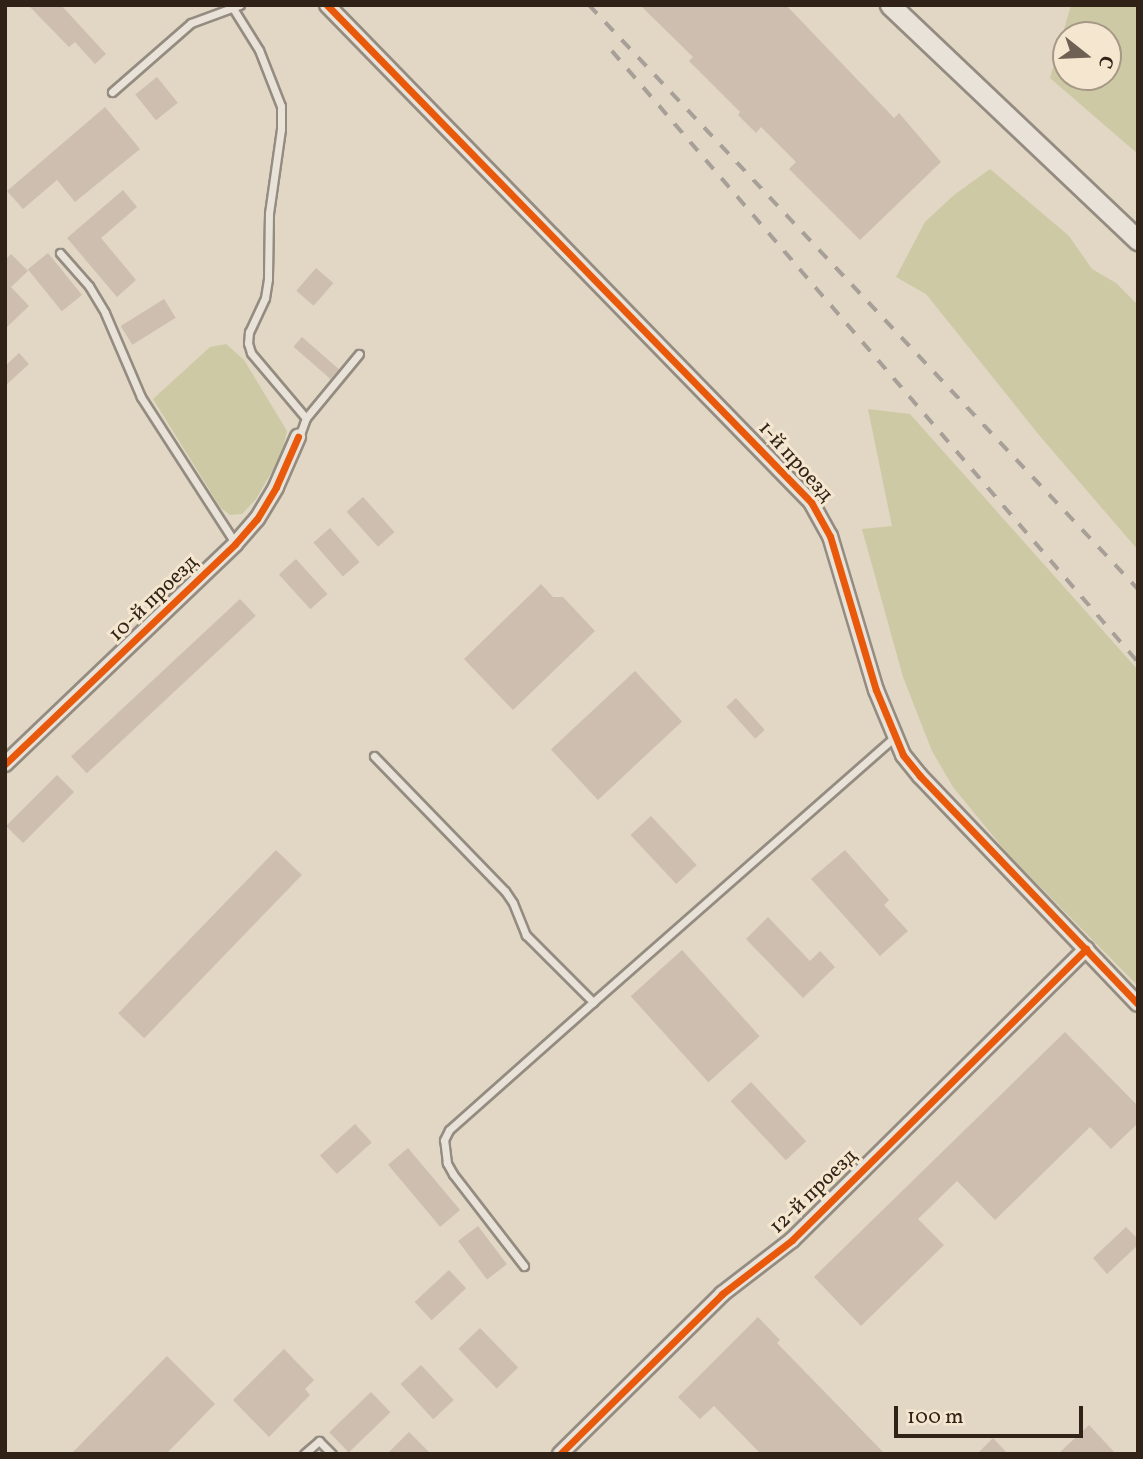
<!DOCTYPE html>
<html>
<head>
<meta charset="utf-8">
<style>
	body { margin:0 }
	#map { position:relative; width:1143px; height:1459px; overflow:hidden; background:#e2d6c4; font-family:Vollkorn,serif }
	div>[style] { position:absolute }
	.green>* { inset:0; background:#cdc9a5 }
	.building>* { inset:0; background:#cebeaf; transform-origin:0 0 }
	.roads { filter:drop-shadow(2px 0 #948c81) drop-shadow(-2px 0 #948c81) drop-shadow(0 2px #948c81) drop-shadow(0 -2px #948c81) }
	.service>* { height:7px; margin:-3.5px; padding:0 3.5px; transform-origin:3.5px; border-radius:3.5px; background:#e8e2d8 }
	.minor>* { height:14px; margin:-7px; padding:0 7px; transform-origin:7px; border-radius:7px; background:#e8e2d8 }
	.secondary>* { height:19px; margin:-9.5px; padding:0 9.5px; transform-origin:9.5px; border-radius:9.5px; background:#e8e2d8 }
	.rail>* { height:3.5px; margin-top:-1.75px; transform-origin:0; background:repeating-linear-gradient(90deg,#a6a098 0 12px,transparent 0 24px) }
	.cycleway>* { height:7px; margin:-3.5px; padding:0 3.5px; transform-origin:3.5px; border-radius:3.5px; background:#e8590c }
	span { translate:-50% -50%; white-space:nowrap; text-align:center; line-height:1.15; -webkit-text-stroke:6px #f5e6d0; paint-order:stroke }
	.street-label { font-size:21px; color:#302217 }
	.frame { position:absolute; inset:0; border:7px solid #302217; pointer-events:none }
	.north { position:absolute; left:1052px; top:21px; width:70px; height:70px; box-sizing:border-box; background:#f5e6d0; border:2px solid #a69886; border-radius:50%; rotate:108deg; font-size:19px; font-weight:700; line-height:28px; text-align:center; color:#302217 }
	.north::after { content:''; display:block; margin:auto; width:24px; height:32px; background:#6e6154; clip-path:polygon(50% 0,100% 100%,50% 72%,0 100%) }
	.scale { position:absolute; left:894px; top:1406px; width:189px; height:32px; box-sizing:border-box; border:4px solid #302217; border-top:0; padding-left:9px; font-size:21px; line-height:24px; white-space:nowrap; color:#302217; -webkit-text-stroke:5px #f5e6d0; paint-order:stroke }
</style>
</head>
<body>
<div id="map">
	<div class="green">
		<div style="clip-path:polygon(evenodd,1071px 5px,1138px 5px,1138px 154px,1050px 78px,1071px 5px,1066px 35px,1108px 35px,1108px 77px,1066px 77px,1066px 35px)"></div>
		<div style="clip-path:polygon(990px 169px,1069px 236px,1092px 269px,1116px 283px,1138px 305px,1138px 550px,1039px 435px,926px 294px,896px 277px,925px 222px,954px 195px)"></div>
		<div style="clip-path:polygon(226px 344px,244px 360px,287px 431px,282px 454px,256px 499px,242px 514px,230px 515px,220px 507px,153px 399px,210px 347px)"></div>
		<div style="clip-path:polygon(868px 409px,910px 414px,1138px 670px,1138px 986px,1007px 853px,953px 787px,932px 751px,903px 677px,862px 529px,892px 526px)"></div>
	</div>
	<div class="building">
		<div style="clip-path:polygon(28px 5px,61px 5px,106px 54px,95px 64px,75px 42px,69px 47px)"></div>
		<div style="clip-path:polygon(640px 5px,786px 5px,894px 118px,899px 113px,941px 162px,860px 240px,789px 169px,796px 162px,761px 127px,756px 133px,738px 115px,740px 112px,689px 61px,693px 57px)"></div>
		<div style="left:157px;top:77px;width:33px;height:28px;rotate:51deg"></div>
		<div style="clip-path:polygon(105px 107px,140px 149px,75px 202px,57px 180px,23px 209px,7px 191px)"></div>
		<div style="clip-path:polygon(123px 190px,137px 207px,101px 238px,136px 280px,117px 297px,67px 238px)"></div>
		<div style="left:48px;top:253px;width:54px;height:26px;rotate:51deg"></div>
		<div style="clip-path:polygon(11px 254px,28px 271px,11px 287px,29px 306px,5px 329px,5px 260px)"></div>
		<div style="left:316px;top:268px;width:23px;height:30px;rotate:41deg"></div>
		<div style="left:164px;top:299px;width:22px;height:51px;rotate:58deg"></div>
		<div style="left:302px;top:337px;width:49px;height:13px;rotate:41deg"></div>
		<div style="clip-path:polygon(19px 353px,29px 364px,5px 386px,5px 366px)"></div>
		<div style="left:363px;top:497px;width:47px;height:22px;rotate:48deg"></div>
		<div style="left:330px;top:528px;width:45px;height:22px;rotate:49deg"></div>
		<div style="left:296px;top:559px;width:47px;height:23px;rotate:48deg"></div>
		<div style="clip-path:polygon(541px 584px,553px 597px,563px 597px,595px 631px,513px 710px,464px 659px)"></div>
		<div style="left:240px;top:599px;width:23px;height:231px;rotate:47deg"></div>
		<div style="left:635px;top:671px;width:69px;height:115px;rotate:47deg"></div>
		<div style="left:736px;top:698px;width:43px;height:13px;rotate:48deg"></div>
		<div style="left:57px;top:775px;width:24px;height:72px;rotate:45deg"></div>
		<div style="left:651px;top:816px;width:67px;height:28px;rotate:47deg"></div>
		<div style="left:276px;top:850px;width:36px;height:227px;rotate:44deg"></div>
		<div style="clip-path:polygon(845px 850px,889px 900px,884px 905px,908px 931px,880px 956px,811px 879px)"></div>
		<div style="clip-path:polygon(768px 917px,810px 961px,820px 951px,835px 967px,803px 998px,746px 939px)"></div>
		<div style="left:682px;top:950px;width:116px;height:69px;rotate:48deg"></div>
		<div style="clip-path:polygon(1065px 1032px,1138px 1106px,1138px 1123px,1111px 1149px,1090px 1127px,995px 1220px,957px 1181px,918px 1219px,944px 1245px,861px 1326px,814px 1277px)"></div>
		<div style="left:751px;top:1082px;width:81px;height:28px;rotate:47deg"></div>
		<div style="left:355px;top:1124px;width:25px;height:47px;rotate:48deg"></div>
		<div style="left:408px;top:1148px;width:81px;height:26px;rotate:50deg"></div>
		<div style="left:478px;top:1226px;width:48px;height:25px;rotate:53deg"></div>
		<div style="clip-path:polygon(1126px 1227px,1138px 1239px,1138px 1245px,1107px 1274px,1093px 1258px)"></div>
		<div style="left:449px;top:1270px;width:25px;height:47px;rotate:47deg"></div>
		<div style="clip-path:polygon(758px 1317px,780px 1340px,777px 1343px,885px 1454px,761px 1454px,714px 1406px,700px 1419px,678px 1397px)"></div>
		<div style="left:480px;top:1328px;width:55px;height:30px;rotate:46deg"></div>
		<div style="clip-path:polygon(284px 1349px,314px 1380px,305px 1389px,310px 1395px,269px 1437px,233px 1400px)"></div>
		<div style="clip-path:polygon(167px 1356px,215px 1404px,166px 1454px,71px 1454px)"></div>
		<div style="left:421px;top:1365px;width:48px;height:28px;rotate:47deg"></div>
		<div style="left:371px;top:1392px;width:28px;height:58px;rotate:46deg"></div>
		<div style="clip-path:polygon(1089px 1425px,1116px 1454px,1058px 1454px)"></div>
		<div style="clip-path:polygon(409px 1432px,431px 1454px,387px 1454px)"></div>
		<div style="clip-path:polygon(993px 1438px,1008px 1454px,977px 1454px)"></div>
	</div>
	<div class="roads">
		<div class="service">
			<div style="left:231px;top:5px;width:53px;rotate:58.1deg"></div>
			<div style="left:259px;top:50px;width:60px;rotate:68.6deg"></div>
			<div style="left:281px;top:106px;width:23px;rotate:90deg"></div>
			<div style="left:281px;top:129px;width:85px;rotate:98.1deg"></div>
			<div style="left:269px;top:213px;width:66px;rotate:90.9deg"></div>
			<div style="left:268px;top:279px;width:19px;rotate:99deg"></div>
			<div style="left:265px;top:298px;width:38px;rotate:115deg"></div>
			<div style="left:249px;top:332px;width:11px;rotate:95deg"></div>
			<div style="left:248px;top:343px;width:10px;rotate:73deg"></div>
			<div style="left:251px;top:353px;width:85px;rotate:49.8deg"></div>
			<div style="left:306px;top:418px;width:20px;rotate:110deg"></div>
			<div style="left:112px;top:92px;width:105px;rotate:-41.1deg"></div>
			<div style="left:191px;top:23px;width:52px;rotate:-20.2deg"></div>
			<div style="left:60px;top:253px;width:44px;rotate:48.7deg"></div>
			<div style="left:89px;top:286px;width:31px;rotate:59deg"></div>
			<div style="left:105px;top:313px;width:91px;rotate:66.8deg"></div>
			<div style="left:141px;top:397px;width:174px;rotate:57.2deg"></div>
			<div style="left:306px;top:418px;width:83px;rotate:-50.4deg"></div>
			<div style="left:374px;top:756px;width:188px;rotate:45.9deg"></div>
			<div style="left:505px;top:891px;width:14px;rotate:56deg"></div>
			<div style="left:513px;top:903px;width:35px;rotate:68deg"></div>
			<div style="left:526px;top:935px;width:95px;rotate:45deg"></div>
			<div style="left:593px;top:1002px;width:400px;rotate:-41.3deg"></div>
			<div style="left:524px;top:1266px;width:116px;rotate:-127.7deg"></div>
			<div style="left:453px;top:1174px;width:13px;rotate:-119deg"></div>
			<div style="left:447px;top:1163px;width:23px;rotate:-97deg"></div>
			<div style="left:444px;top:1140px;width:11px;rotate:-63deg"></div>
			<div style="left:449px;top:1130px;width:193px;rotate:-41.6deg"></div>
			<div style="left:304px;top:1454px;width:20px;rotate:-41deg"></div>
			<div style="left:319px;top:1441px;width:18px;rotate:45deg"></div>
		</div>
		<div class="minor">
			<div style="left:327px;top:5px;width:694px;rotate:45.76deg"></div>
			<div style="left:811px;top:502px;width:39px;rotate:61deg"></div>
			<div style="left:830px;top:536px;width:161px;rotate:73.4deg"></div>
			<div style="left:876px;top:690px;width:70px;rotate:67.4deg"></div>
			<div style="left:903px;top:755px;width:27px;rotate:51deg"></div>
			<div style="left:920px;top:776px;width:315px;rotate:46.3deg"></div>
			<div style="left:5px;top:764px;width:318px;rotate:-43.7deg"></div>
			<div style="left:235px;top:544px;width:33px;rotate:-49deg"></div>
			<div style="left:257px;top:519px;width:37px;rotate:-59deg"></div>
			<div style="left:276px;top:487px;width:55px;rotate:-66.3deg"></div>
			<div style="left:560px;top:1454px;width:228px;rotate:-44.6deg"></div>
			<div style="left:722px;top:1294px;width:88px;rotate:-37.6deg"></div>
			<div style="left:792px;top:1240px;width:414px;rotate:-44.7deg"></div>
		</div>
		<div class="secondary">
			<div style="left:890px;top:5px;width:342px;rotate:43.5deg"></div>
		</div>
	</div>
	<div class="rail">
		<div style="left:589px;top:5px;width:802px;rotate:46.77deg"></div>
		<div style="left:612px;top:51px;width:806px;rotate:49.28deg"></div>
	</div>
	<div class="cycleway">
		<div style="left:327px;top:5px;width:694px;rotate:45.76deg"></div>
		<div style="left:811px;top:502px;width:39px;rotate:61deg"></div>
		<div style="left:830px;top:536px;width:161px;rotate:73.4deg"></div>
		<div style="left:876px;top:690px;width:70px;rotate:67.4deg"></div>
		<div style="left:903px;top:755px;width:27px;rotate:51deg"></div>
		<div style="left:920px;top:776px;width:315px;rotate:46.3deg"></div>
		<div style="left:5px;top:764px;width:318px;rotate:-43.7deg"></div>
		<div style="left:235px;top:544px;width:33px;rotate:-49deg"></div>
		<div style="left:257px;top:519px;width:37px;rotate:-59deg"></div>
		<div style="left:276px;top:487px;width:55px;rotate:-66.3deg"></div>
		<div style="left:560px;top:1454px;width:228px;rotate:-44.6deg"></div>
		<div style="left:722px;top:1294px;width:88px;rotate:-37.6deg"></div>
		<div style="left:792px;top:1240px;width:414px;rotate:-44.7deg"></div>
	</div>
	<div class="street-label">
		<span style="left:795px;top:462px;rotate:48deg">1-й проезд</span>
		<span style="left:154px;top:599px;rotate:-44deg">10-й проезд</span>
		<span style="left:814px;top:1192px;rotate:-44deg">12-й проезд</span>
	</div>
	<div class="frame"></div>
	<div class="north">С</div>
	<div class="scale">100 m</div>
</div>
</body>
</html>
